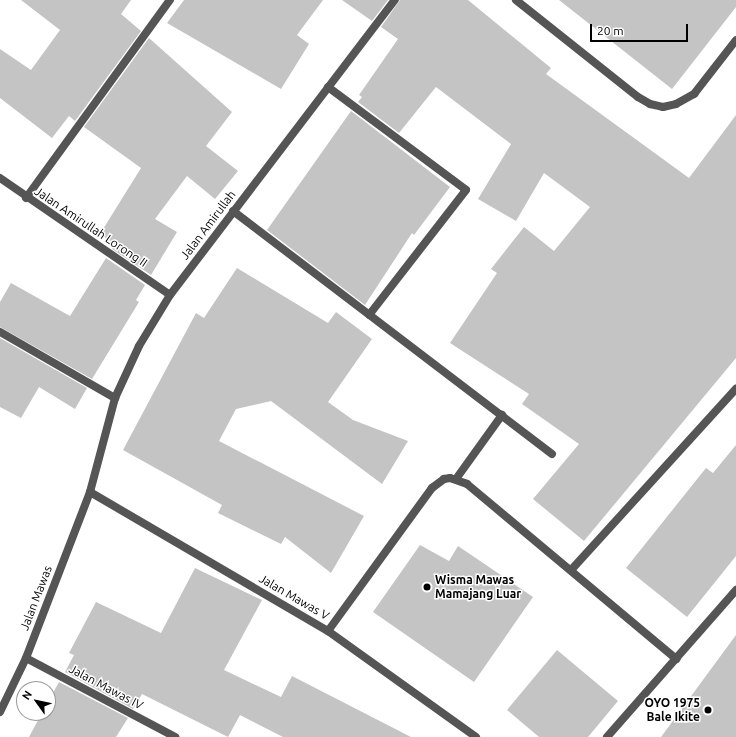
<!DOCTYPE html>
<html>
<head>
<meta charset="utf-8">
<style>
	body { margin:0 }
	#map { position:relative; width:736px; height:737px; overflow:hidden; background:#fff; font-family:Ubuntu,sans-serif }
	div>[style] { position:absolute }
	.building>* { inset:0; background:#c4c4c4 }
	.lane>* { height:8px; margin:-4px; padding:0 4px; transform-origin:4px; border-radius:4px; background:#555 }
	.street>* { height:8px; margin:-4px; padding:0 4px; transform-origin:4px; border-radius:4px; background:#555 }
	.dots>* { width:11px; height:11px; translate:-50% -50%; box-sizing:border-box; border:2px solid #fff; border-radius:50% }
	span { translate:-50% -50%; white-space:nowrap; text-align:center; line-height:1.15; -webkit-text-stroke:3px #fff; paint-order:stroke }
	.street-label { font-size:12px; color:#000 }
	.poi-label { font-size:12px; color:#000; font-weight:700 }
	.left { translate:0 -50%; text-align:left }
	.right { translate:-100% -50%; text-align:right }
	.north { position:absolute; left:16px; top:681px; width:40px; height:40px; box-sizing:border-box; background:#fff; border:1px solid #999; border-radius:50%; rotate:303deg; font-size:11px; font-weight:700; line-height:16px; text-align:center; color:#000 }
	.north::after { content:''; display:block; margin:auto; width:14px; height:18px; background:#000; clip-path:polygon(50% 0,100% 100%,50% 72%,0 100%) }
	.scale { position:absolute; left:590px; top:24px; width:98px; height:18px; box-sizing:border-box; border:2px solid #000; border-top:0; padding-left:5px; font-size:12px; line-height:14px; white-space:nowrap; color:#000; -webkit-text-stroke:3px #fff; paint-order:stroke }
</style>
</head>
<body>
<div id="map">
	<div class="building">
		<div style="clip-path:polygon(21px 0,131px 0,121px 14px,141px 31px,75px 121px,69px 116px,52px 138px,0 98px,0 49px,31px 70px,60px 30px)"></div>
		<div style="clip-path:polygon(184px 0,323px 0,297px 35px,309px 44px,281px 89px,167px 23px)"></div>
		<div style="clip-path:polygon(342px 0,388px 0,372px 21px)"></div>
		<div style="clip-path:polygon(400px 0,468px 0,551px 68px,546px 74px,689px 178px,736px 115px,736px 358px,584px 541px,533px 499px,579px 444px,522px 404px,529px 394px,450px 343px,497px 273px,491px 269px,524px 227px,554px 251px,590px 207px,544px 173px,516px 221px,478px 199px,511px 144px,436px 87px,399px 133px,358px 102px,362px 97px,359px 95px,398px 39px,381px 27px)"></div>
		<div style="clip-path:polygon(559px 0,736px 0,736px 7px,672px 89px)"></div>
		<div style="clip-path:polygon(149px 38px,232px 112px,206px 146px,238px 171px,215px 199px,187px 176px,155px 219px,177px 232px,151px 275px,112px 249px,115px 244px,100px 234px,141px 168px,84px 127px)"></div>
		<div style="clip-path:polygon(351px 111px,450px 187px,414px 235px,412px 233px,365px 305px,267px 230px)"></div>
		<div style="clip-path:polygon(106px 258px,145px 285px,136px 300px,139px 302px,92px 379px,0 327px,0 302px,11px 283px,70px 316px)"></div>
		<div style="clip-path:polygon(237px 268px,328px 323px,336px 312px,372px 339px,328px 402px,353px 420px,408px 441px,382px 484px,271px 401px,236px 409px,219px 441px,364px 516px,331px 573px,285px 537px,281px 544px,218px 513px,222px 505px,123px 450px,196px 313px,204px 318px)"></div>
		<div style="clip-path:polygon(0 338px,87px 388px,75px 409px,39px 387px,21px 418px,0 407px)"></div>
		<div style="clip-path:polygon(736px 445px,736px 556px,687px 617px,626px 568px,706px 468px,713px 473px)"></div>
		<div style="clip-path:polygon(420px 545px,449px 561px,458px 546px,533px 597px,474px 682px,373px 612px)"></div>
		<div style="clip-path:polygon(195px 568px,262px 600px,224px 670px,281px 697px,292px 676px,411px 737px,283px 737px,240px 715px,228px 737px,142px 694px,133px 709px,65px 672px,74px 655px,69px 653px,96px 602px,161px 633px)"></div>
		<div style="clip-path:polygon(736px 635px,736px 737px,661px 737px)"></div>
		<div style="clip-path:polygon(557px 650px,618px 701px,588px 737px,539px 737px,507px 710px)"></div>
		<div style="clip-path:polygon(59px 682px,128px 718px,116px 737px,29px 737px,42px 713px,48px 713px,48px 702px)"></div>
	</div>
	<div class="lane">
		<div style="left:516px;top:0;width:156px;rotate:38.5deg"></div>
		<div style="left:638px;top:97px;width:14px;rotate:30deg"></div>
		<div style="left:650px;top:104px;width:13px;rotate:13deg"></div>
		<div style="left:663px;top:107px;width:13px;rotate:-13deg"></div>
		<div style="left:676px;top:104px;width:21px;rotate:-29deg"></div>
		<div style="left:694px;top:94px;width:68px;rotate:-52.1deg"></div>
		<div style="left:233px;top:211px;width:401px;rotate:37.3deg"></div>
		<div style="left:456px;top:479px;width:79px;rotate:-54.3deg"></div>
	</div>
	<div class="street">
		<div style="left:328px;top:87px;width:172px;rotate:36.7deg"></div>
		<div style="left:466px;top:190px;width:158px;rotate:127.8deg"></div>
		<div style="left:0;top:178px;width:206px;rotate:34.5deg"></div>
		<div style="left:26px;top:198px;width:245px;rotate:-54deg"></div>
		<div style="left:0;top:332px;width:133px;rotate:29.9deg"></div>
		<div style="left:90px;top:492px;width:276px;rotate:30.3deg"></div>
		<div style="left:328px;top:631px;width:182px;rotate:35.6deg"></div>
		<div style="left:572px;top:569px;width:244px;rotate:-47.7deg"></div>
		<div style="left:328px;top:631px;width:177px;rotate:-54deg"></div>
		<div style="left:432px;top:488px;width:15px;rotate:-37deg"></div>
		<div style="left:444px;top:479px;width:6px;rotate:-9deg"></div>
		<div style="left:450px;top:478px;width:18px;rotate:19deg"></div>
		<div style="left:467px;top:484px;width:273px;rotate:39.9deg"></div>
		<div style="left:26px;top:658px;width:169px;rotate:27.9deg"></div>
		<div style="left:0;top:712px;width:60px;rotate:-64.3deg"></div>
		<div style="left:26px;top:658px;width:178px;rotate:-68.9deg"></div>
		<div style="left:90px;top:492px;width:97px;rotate:-75.1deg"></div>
		<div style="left:115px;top:398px;width:57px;rotate:-65.2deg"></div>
		<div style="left:139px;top:346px;width:60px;rotate:-58.7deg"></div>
		<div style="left:170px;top:295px;width:371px;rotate:-52.7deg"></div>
		<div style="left:607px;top:737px;width:196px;rotate:-48.7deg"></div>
	</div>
	<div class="dots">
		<div style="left:427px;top:587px;background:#000"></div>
		<div style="left:708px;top:710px;background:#000"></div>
	</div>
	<div class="street-label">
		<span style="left:208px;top:225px;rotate:-53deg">Jalan Amirullah</span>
		<span style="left:91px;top:227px;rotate:34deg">Jalan Amirullah Lorong II</span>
		<span style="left:294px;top:597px;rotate:30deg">Jalan Mawas V</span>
		<span style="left:36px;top:598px;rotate:-69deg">Jalan Mawas</span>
		<span style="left:106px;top:687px;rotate:28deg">Jalan Mawas IV</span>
	</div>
	<div class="poi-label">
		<span class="left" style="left:435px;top:587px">Wisma Mawas<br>Mamajang Luar</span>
		<span class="right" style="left:700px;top:710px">OYO 1975<br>Bale Ikite</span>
	</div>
	<div class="north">N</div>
	<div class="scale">20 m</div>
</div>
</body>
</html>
